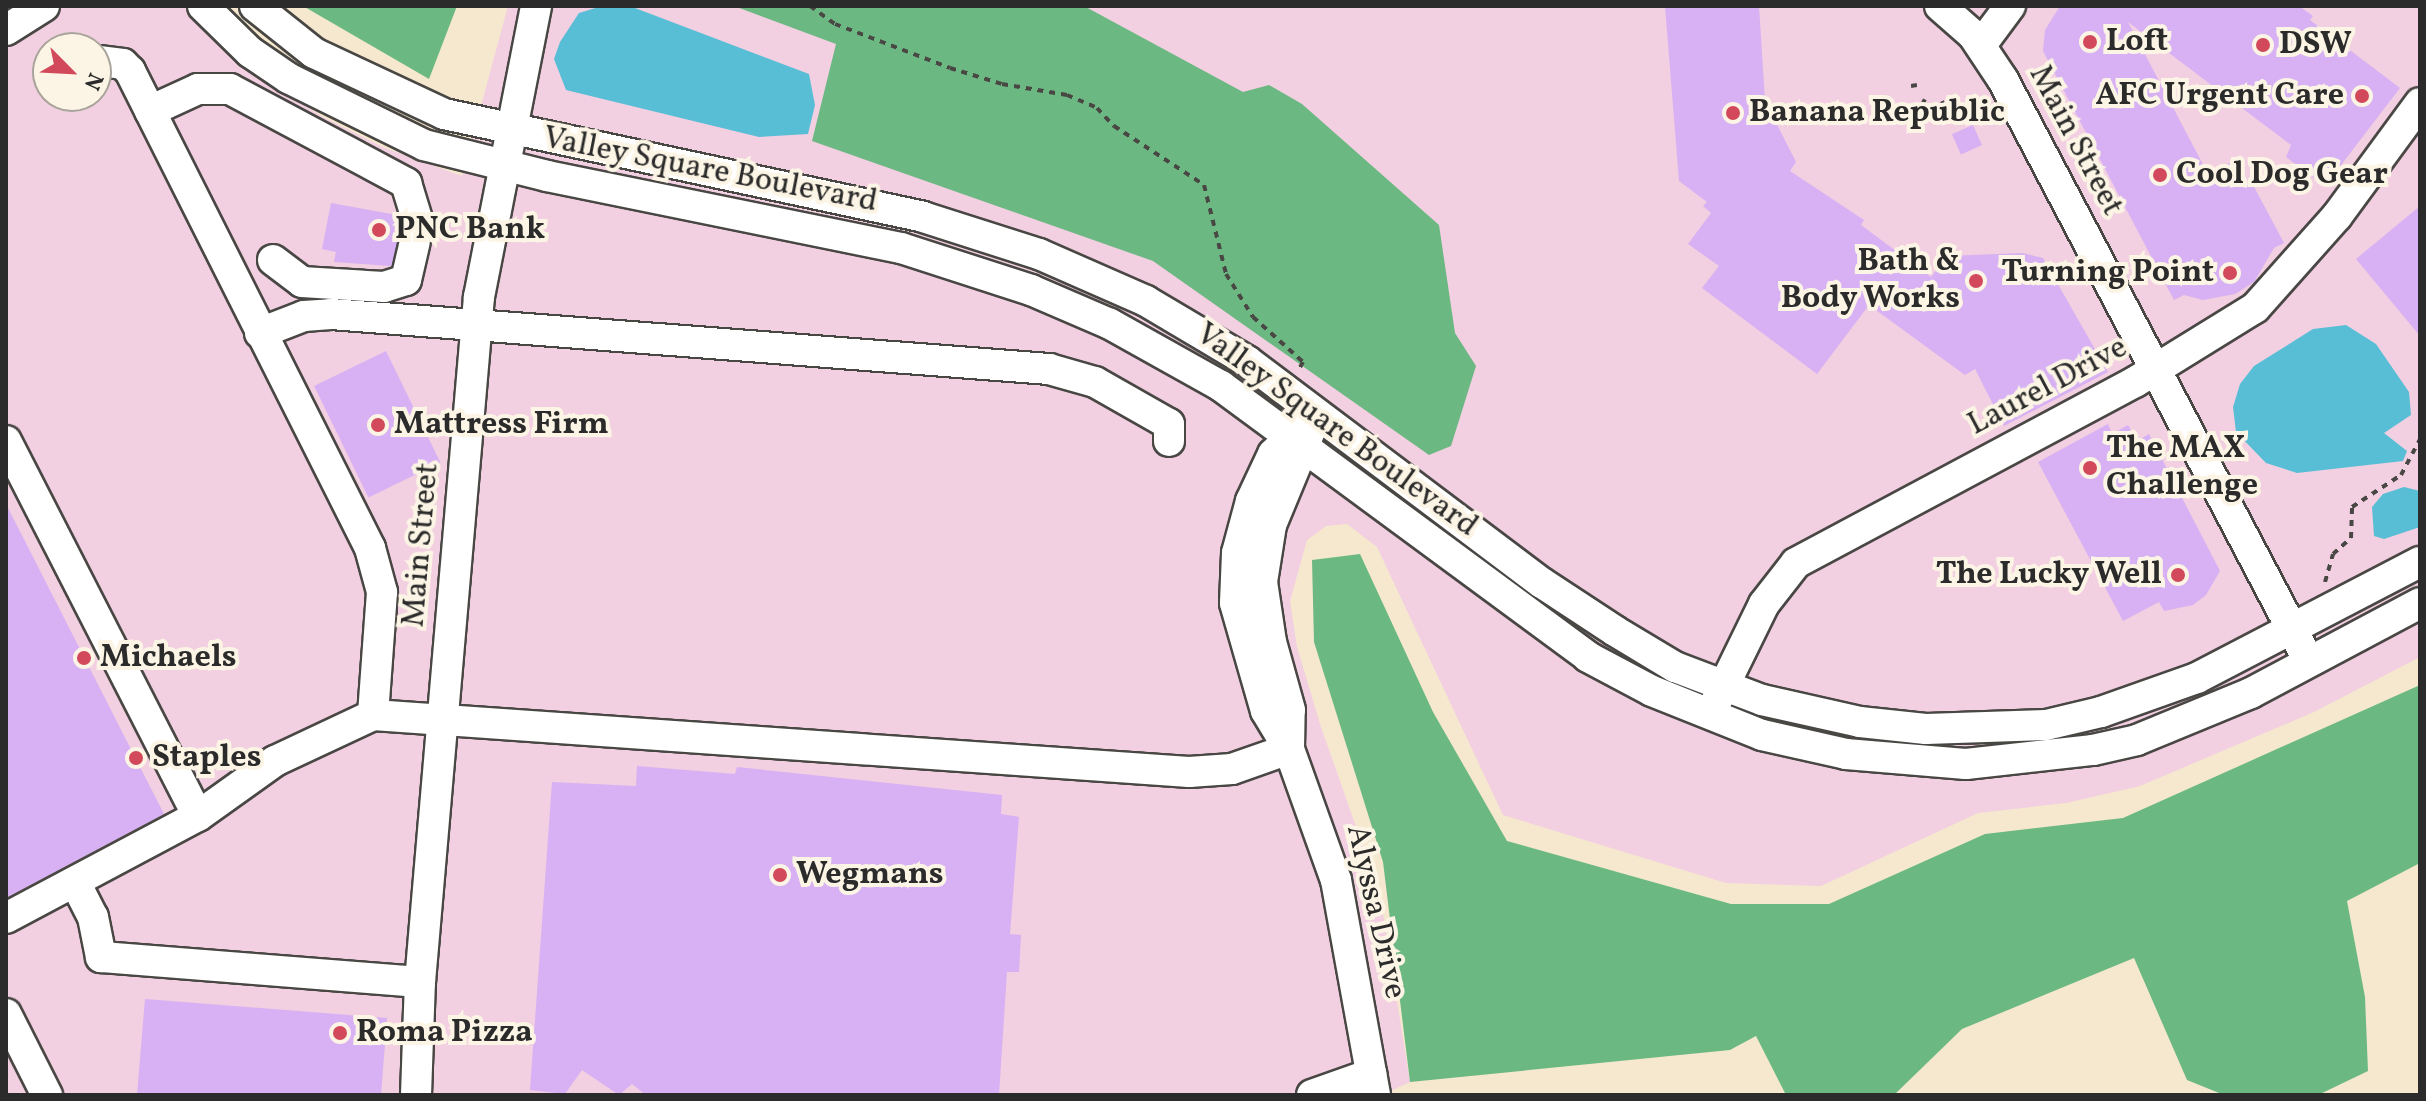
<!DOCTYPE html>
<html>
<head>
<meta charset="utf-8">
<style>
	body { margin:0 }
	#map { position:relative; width:2426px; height:1101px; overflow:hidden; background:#f5e8cf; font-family:Vollkorn,serif }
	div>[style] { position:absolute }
	.built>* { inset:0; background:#f2cfe1 }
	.forest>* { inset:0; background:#6cb882 }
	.water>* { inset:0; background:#58bed6 }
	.building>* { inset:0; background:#d7b1f3; transform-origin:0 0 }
	.path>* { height:4px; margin-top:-2px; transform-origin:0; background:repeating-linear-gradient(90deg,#494744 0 6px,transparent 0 12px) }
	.roads { filter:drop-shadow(2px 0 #494744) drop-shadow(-2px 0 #494744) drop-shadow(0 2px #494744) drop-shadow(0 -2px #494744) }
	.minor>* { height:30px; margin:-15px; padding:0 15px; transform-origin:15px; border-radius:15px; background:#fff }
	.dots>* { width:22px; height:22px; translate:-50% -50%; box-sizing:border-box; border:4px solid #fcf5e5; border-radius:50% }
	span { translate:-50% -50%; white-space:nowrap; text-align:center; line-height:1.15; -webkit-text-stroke:8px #fcf5e5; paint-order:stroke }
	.poi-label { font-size:32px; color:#2b2b2b; font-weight:700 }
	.left { translate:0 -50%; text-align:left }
	.right { translate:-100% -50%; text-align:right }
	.street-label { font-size:32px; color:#2b2b2b }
	.frame { position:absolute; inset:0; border:8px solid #2b2b2b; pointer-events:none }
	.north { position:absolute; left:32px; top:32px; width:80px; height:80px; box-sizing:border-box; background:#fcf5e5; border:2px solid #a8a49b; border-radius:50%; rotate:114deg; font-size:22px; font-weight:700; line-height:32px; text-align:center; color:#2b2b2b }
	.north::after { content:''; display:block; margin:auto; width:28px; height:36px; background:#d1495b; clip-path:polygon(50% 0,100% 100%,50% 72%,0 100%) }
</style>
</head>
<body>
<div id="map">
	<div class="built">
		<div style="clip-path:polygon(evenodd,6px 6px,185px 6px,241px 65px,323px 117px,385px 148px,462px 176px,508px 6px,2420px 6px,2420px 657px,2314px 712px,2140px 786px,2066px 803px,1978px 813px,1821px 886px,1726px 883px,1503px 815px,1377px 547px,1347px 524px,1326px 526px,1307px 540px,1290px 601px,1297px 647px,1321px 727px,1380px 895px,1410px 1082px,1382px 1095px,6px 1095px,6px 6px,48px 48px,96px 48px,96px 96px,48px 96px,48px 48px)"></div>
	</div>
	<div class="forest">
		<div style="clip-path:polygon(303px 6px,457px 6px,429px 79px)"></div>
		<div style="clip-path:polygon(734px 6px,1084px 6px,1243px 92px,1269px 85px,1302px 104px,1439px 225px,1455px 333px,1476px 366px,1451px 446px,1429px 455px,1153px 261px,812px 141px,836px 44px)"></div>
		<div style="clip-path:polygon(1360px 554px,1433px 712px,1507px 841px,1731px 904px,1829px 904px,1985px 834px,2123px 818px,2420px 685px,2420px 863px,2347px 901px,2365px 997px,2368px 1071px,2318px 1095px,2224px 1095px,2187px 1080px,2134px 958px,1962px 1029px,1894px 1095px,1786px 1095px,1756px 1036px,1730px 1050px,1410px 1082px,1383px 862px,1314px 642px,1312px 560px)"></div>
	</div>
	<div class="water">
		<div style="clip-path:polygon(602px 6px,635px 8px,809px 74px,815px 105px,808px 134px,759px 137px,566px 90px,554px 59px,560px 42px,579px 13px)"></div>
		<div style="clip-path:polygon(2346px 325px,2376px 344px,2409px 392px,2411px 415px,2384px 433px,2407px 451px,2403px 461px,2297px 473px,2266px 463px,2236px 432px,2233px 407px,2240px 384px,2254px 366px,2313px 329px)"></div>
		<div style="clip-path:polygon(2404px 487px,2420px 491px,2420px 527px,2384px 539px,2374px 536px,2372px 507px,2383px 494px)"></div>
	</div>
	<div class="building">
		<div style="clip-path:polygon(1665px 6px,1759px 6px,1765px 101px,1796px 162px,1790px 171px,1864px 220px,1861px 225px,1931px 277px,1947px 256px,2022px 253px,2043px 258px,2108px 372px,2004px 426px,1975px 369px,1965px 375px,1869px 305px,1817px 374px,1702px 288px,1719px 266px,1688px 244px,1711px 213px,1703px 206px,1707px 202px,1679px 181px)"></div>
		<div style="clip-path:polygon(2060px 6px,2299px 6px,2313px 16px,2310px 20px,2400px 88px,2325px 186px,2286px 157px,2291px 145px,2128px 22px,2208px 174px,2231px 162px,2245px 187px,2252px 183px,2284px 243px,2274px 248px,2254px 282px,2235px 294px,2203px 300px,2184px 295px,2174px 300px,2043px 51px,2045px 30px)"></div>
		<div style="left:1973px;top:125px;width:22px;height:23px;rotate:66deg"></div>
		<div style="clip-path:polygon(331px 203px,397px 215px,403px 229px,391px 266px,334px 262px,336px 252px,322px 249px)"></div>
		<div style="clip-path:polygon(2420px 206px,2420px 336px,2356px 259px)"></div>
		<div style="left:386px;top:351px;width:124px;height:80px;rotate:64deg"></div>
		<div style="clip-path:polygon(2108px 424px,2112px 434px,2128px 425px,2137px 441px,2149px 434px,2220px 571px,2206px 595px,2193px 605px,2164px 611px,2159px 602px,2123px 621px,2038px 462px)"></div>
		<div style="clip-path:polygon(6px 504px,164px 814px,6px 898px)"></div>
		<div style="clip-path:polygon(637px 766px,735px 774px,737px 767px,1002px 795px,1001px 814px,1019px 817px,1010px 934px,1021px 935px,1019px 972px,1007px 972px,999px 1095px,646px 1095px,632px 1084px,619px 1095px,582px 1070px,565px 1094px,530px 1090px,552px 782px,636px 786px)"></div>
		<div style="clip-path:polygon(145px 999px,387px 1018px,381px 1095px,137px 1095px)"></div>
	</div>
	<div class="path">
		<div style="left:810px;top:6px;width:31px;rotate:36deg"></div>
		<div style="left:835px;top:24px;width:123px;rotate:20.9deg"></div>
		<div style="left:950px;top:68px;width:54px;rotate:17.1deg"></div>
		<div style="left:1002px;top:84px;width:66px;rotate:9.6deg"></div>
		<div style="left:1067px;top:95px;width:33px;rotate:23deg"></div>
		<div style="left:1097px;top:108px;width:25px;rotate:47deg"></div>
		<div style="left:1114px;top:126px;width:108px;rotate:33.2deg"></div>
		<div style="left:1204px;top:185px;width:92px;rotate:76.1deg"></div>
		<div style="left:1226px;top:274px;width:51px;rotate:57.9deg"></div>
		<div style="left:1253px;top:317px;width:67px;rotate:42deg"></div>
		<div style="left:1303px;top:362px;width:8px;rotate:120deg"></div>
		<div style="left:1911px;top:86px;width:6px;rotate:-9deg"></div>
		<div style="left:1942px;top:101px;width:5px;rotate:68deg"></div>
		<div style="left:1923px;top:103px;width:4px;rotate:-63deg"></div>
		<div style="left:2325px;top:582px;width:29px;rotate:-74deg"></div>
		<div style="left:2333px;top:554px;width:24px;rotate:-42deg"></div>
		<div style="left:2351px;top:538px;width:31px;rotate:-88deg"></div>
		<div style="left:2352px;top:507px;width:59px;rotate:-33.1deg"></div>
		<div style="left:2401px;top:475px;width:40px;rotate:-62deg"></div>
	</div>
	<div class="roads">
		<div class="minor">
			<div style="left:203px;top:6px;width:66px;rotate:44.4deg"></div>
			<div style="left:250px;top:52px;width:46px;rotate:34.4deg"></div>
			<div style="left:288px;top:78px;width:152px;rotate:26.2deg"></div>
			<div style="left:424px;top:145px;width:127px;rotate:14.1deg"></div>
			<div style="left:547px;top:176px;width:361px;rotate:11.5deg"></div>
			<div style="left:901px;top:248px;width:137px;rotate:17.9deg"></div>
			<div style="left:1031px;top:290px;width:86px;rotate:23.3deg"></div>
			<div style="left:1110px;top:324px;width:127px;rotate:29.2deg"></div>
			<div style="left:1221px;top:386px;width:456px;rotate:36.4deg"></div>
			<div style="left:1588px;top:657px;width:72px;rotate:28deg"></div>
			<div style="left:1652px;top:691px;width:118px;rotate:21.8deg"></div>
			<div style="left:1762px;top:735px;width:86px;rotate:12.7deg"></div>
			<div style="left:1846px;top:754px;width:120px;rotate:4.8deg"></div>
			<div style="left:1966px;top:764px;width:128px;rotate:-6.3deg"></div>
			<div style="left:2093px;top:750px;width:45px;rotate:-12.8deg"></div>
			<div style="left:2137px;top:740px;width:123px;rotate:-22.4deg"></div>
			<div style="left:2251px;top:693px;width:191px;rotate:-28deg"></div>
			<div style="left:255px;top:6px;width:75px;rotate:38.5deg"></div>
			<div style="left:314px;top:53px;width:144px;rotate:25.1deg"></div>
			<div style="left:444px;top:114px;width:490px;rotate:12.1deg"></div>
			<div style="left:923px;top:217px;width:122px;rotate:17.7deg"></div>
			<div style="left:1039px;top:254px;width:117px;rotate:23.7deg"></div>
			<div style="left:1146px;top:301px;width:117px;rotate:30.7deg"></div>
			<div style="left:1247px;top:361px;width:369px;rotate:37deg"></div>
			<div style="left:1542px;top:583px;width:87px;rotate:33.3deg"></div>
			<div style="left:1615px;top:631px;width:70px;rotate:31deg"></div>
			<div style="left:1675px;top:667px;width:93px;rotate:20.8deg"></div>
			<div style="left:1762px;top:700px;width:100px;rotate:12.7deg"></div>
			<div style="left:1860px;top:722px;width:66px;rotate:6.1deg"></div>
			<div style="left:1926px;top:729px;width:120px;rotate:-1.9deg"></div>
			<div style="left:2046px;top:725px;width:57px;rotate:-13.3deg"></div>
			<div style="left:2101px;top:712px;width:102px;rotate:-19.5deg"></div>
			<div style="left:2197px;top:678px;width:251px;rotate:-27.5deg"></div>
			<div style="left:1940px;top:6px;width:44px;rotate:41.3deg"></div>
			<div style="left:1973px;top:35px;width:54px;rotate:56.3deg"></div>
			<div style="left:2003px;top:80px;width:644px;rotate:62.24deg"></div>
			<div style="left:6px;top:30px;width:45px;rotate:-32.3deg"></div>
			<div style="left:1981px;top:45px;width:49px;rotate:-53.4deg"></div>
			<div style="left:99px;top:61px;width:24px;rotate:7deg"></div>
			<div style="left:123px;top:64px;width:10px;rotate:45deg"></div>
			<div style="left:130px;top:71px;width:534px;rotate:63.29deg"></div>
			<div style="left:370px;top:548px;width:46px;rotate:74.7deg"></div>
			<div style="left:382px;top:592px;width:123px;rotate:94.2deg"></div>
			<div style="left:150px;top:111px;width:53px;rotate:-24.6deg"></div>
			<div style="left:198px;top:89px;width:32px"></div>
			<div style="left:230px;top:89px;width:200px;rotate:28.1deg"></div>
			<div style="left:406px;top:183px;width:38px;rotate:73deg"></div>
			<div style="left:273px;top:260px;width:36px;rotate:37deg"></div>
			<div style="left:302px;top:282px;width:82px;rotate:3.5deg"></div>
			<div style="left:384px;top:287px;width:23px;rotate:-18deg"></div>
			<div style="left:406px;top:280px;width:39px;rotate:-77deg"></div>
			<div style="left:260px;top:333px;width:47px;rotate:-21.1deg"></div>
			<div style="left:304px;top:316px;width:27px;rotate:-4deg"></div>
			<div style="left:331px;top:314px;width:720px;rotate:4.38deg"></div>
			<div style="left:1049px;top:369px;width:48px;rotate:15.8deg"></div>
			<div style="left:1095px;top:382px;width:85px;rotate:29.6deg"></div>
			<div style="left:1169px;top:424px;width:17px;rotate:90deg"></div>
			<div style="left:1304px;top:424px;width:43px;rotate:135.9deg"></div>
			<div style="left:1273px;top:454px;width:52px;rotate:115.1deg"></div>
			<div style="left:1251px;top:501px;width:54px;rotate:105.1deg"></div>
			<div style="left:1237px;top:553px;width:50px;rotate:92.3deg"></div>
			<div style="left:1235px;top:603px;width:112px;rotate:74deg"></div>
			<div style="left:1266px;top:711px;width:44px;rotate:58.8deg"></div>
			<div style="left:1289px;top:749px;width:139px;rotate:70.3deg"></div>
			<div style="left:1336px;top:880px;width:219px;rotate:79.7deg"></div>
			<div style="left:6px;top:441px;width:421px;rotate:62.9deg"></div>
			<div style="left:1716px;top:702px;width:109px;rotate:-63.9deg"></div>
			<div style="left:1764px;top:604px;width:52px;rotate:-52deg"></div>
			<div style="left:1796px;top:563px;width:384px;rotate:-28.1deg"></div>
			<div style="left:2135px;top:382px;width:141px;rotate:-31.7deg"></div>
			<div style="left:2255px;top:308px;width:123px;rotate:-48.3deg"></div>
			<div style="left:2337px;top:216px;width:140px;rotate:-53.7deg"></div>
			<div style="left:1289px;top:749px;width:39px;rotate:-89deg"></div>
			<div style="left:1290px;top:710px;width:71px;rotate:-105.6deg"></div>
			<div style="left:1271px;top:642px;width:61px;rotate:-98.5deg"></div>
			<div style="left:1262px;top:582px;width:58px;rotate:-81deg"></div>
			<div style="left:1271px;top:525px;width:102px;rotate:-67.5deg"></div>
			<div style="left:75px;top:882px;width:39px;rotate:63deg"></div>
			<div style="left:93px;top:917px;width:41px;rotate:78.7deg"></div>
			<div style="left:101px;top:957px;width:320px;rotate:4.5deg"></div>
			<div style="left:6px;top:918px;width:217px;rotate:-28deg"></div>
			<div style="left:198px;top:816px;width:95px;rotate:-35.5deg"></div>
			<div style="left:275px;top:761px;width:108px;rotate:-25.1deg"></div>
			<div style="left:373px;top:715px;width:818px;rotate:4deg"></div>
			<div style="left:1189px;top:772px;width:43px;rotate:-4deg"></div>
			<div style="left:1232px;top:769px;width:60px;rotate:-19.3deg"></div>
			<div style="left:6px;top:1014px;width:91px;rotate:63.2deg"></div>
			<div style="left:416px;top:1095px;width:113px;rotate:-88deg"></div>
			<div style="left:420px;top:982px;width:688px;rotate:-85.08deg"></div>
			<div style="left:479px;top:297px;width:297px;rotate:-78.9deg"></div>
			<div style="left:1312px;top:1095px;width:63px;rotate:-19.6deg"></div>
		</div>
	</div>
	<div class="dots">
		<div style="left:2090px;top:42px;background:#d1495b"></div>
		<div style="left:2263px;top:45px;background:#d1495b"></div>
		<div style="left:2362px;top:96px;background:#d1495b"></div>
		<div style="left:1733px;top:113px;background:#d1495b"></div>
		<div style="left:2160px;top:175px;background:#d1495b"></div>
		<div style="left:379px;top:230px;background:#d1495b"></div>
		<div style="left:2230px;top:273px;background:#d1495b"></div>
		<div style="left:1976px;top:281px;background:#d1495b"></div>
		<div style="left:378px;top:425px;background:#d1495b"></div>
		<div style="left:2090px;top:468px;background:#d1495b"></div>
		<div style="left:2178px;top:575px;background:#d1495b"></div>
		<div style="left:84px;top:658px;background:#d1495b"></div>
		<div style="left:136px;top:758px;background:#d1495b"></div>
		<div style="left:780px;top:875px;background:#d1495b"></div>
		<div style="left:340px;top:1033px;background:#d1495b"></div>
	</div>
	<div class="poi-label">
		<span class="left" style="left:2106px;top:42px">Loft</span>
		<span class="left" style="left:2279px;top:45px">DSW</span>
		<span class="right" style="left:2344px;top:96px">AFC Urgent Care</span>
		<span class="left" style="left:1749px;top:113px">Banana Republic</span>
		<span class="left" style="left:2176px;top:175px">Cool Dog Gear</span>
		<span class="left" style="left:395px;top:230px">PNC Bank</span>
		<span class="right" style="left:1960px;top:281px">Bath &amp;<br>Body Works</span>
		<span class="right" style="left:2214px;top:273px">Turning Point</span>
		<span class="left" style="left:394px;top:425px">Mattress Firm</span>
		<span class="left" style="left:2106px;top:468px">The MAX<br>Challenge</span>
		<span class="right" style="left:2162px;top:575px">The Lucky Well</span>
		<span class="left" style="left:100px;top:658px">Michaels</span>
		<span class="left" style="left:152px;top:758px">Staples</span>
		<span class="left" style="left:796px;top:875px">Wegmans</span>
		<span class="left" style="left:356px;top:1033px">Roma Pizza</span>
	</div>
	<div class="street-label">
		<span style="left:2075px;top:141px;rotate:62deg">Main Street</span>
		<span style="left:710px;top:171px;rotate:11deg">Valley Square Boulevard</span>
		<span style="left:2048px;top:387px;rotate:-28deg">Laurel Drive</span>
		<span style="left:1336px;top:431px;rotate:36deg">Valley Square Boulevard</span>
		<span style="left:422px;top:545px;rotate:-85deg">Main Street</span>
		<span style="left:1375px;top:912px;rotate:77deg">Alyssa Drive</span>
	</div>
	<div class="frame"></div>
	<div class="north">N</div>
</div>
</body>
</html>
